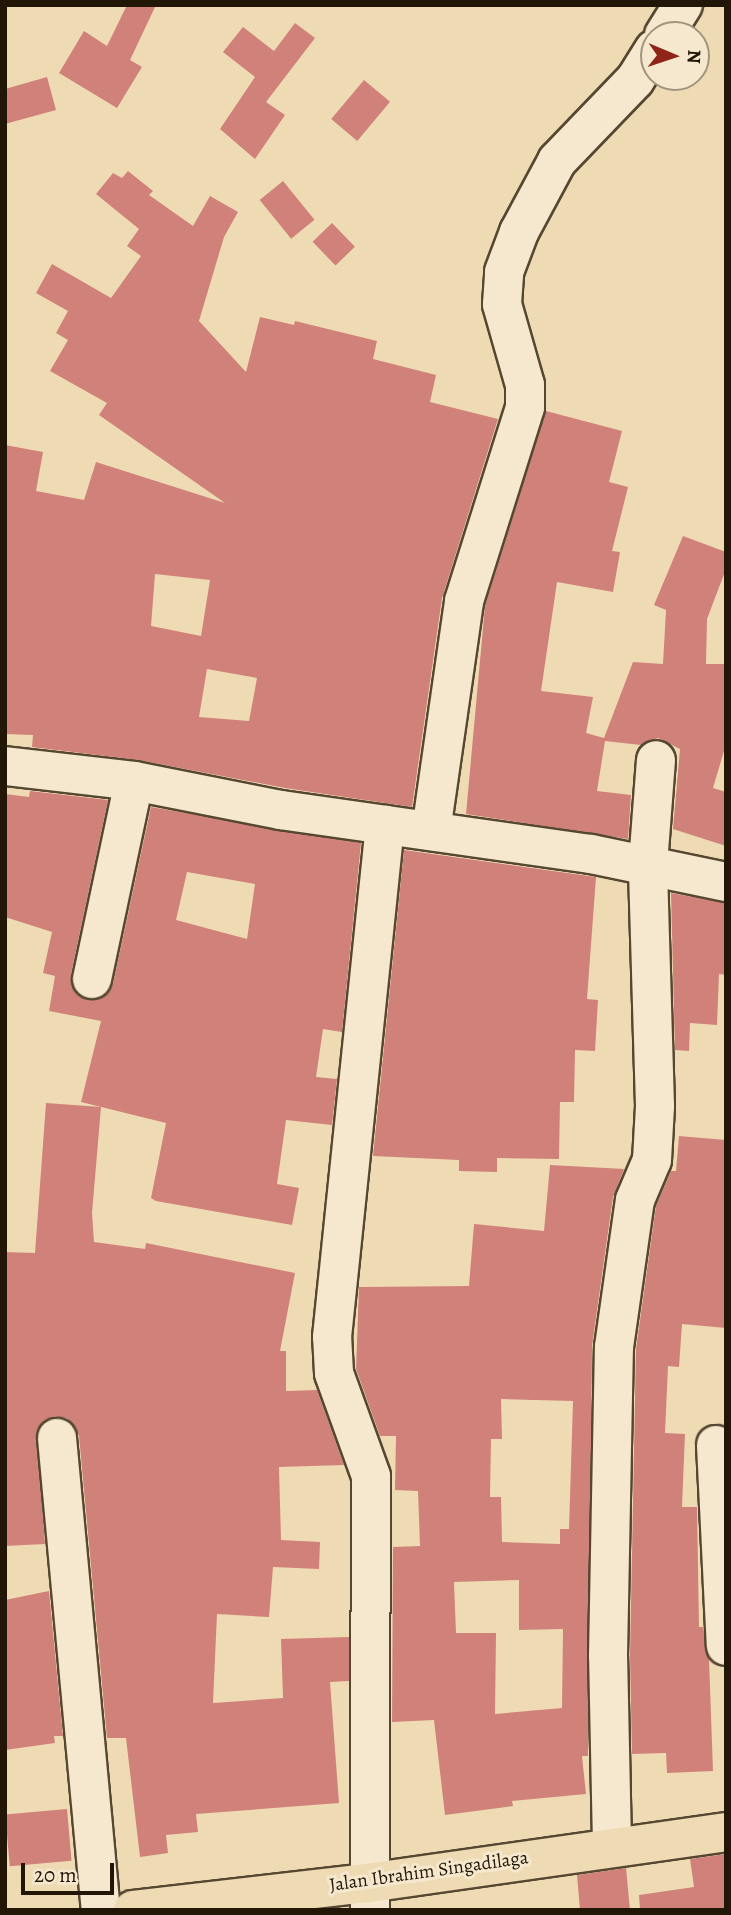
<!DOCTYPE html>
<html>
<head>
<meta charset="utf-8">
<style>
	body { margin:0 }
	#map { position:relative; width:731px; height:1915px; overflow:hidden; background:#efdbb3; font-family:Alegreya,serif }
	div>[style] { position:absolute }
	.building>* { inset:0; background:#d0827a; transform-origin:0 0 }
	.roads { filter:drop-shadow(2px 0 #554731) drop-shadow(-2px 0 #554731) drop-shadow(0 2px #554731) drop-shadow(0 -2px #554731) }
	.minor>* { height:38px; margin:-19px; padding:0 19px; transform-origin:19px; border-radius:19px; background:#f5e8ce }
	.highway>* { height:38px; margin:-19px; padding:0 19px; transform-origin:19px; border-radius:19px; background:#efdbb3 }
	span { translate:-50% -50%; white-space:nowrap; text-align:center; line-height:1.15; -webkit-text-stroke:6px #f5e8ce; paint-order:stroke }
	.street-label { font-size:19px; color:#221606 }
	.frame { position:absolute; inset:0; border:7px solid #221606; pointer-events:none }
	.north { position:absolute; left:640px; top:21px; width:70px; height:70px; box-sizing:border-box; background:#f5e8ce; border:2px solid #a1947e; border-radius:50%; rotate:92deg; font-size:19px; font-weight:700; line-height:28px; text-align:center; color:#221606 }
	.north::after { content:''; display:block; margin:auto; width:24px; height:32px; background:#8f2418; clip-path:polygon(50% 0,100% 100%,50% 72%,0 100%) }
	.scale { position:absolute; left:21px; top:1863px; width:93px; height:32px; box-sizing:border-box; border:4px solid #221606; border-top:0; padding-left:9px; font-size:21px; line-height:24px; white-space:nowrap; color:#221606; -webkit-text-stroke:5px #f5e8ce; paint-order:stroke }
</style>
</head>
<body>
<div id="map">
	<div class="building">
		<div style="clip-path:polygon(127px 5px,156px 5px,130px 60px,142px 67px,117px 108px,59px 73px,84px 31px,107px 46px)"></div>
		<div style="clip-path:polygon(295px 23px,315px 38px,266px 102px,285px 115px,255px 159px,220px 129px,255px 77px,223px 52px,243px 27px,274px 51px)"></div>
		<div style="clip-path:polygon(47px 77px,56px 110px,5px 124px,5px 89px)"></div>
		<div style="left:364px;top:80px;width:34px;height:51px;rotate:40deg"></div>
		<div style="clip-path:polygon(evenodd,128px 171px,153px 191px,149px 195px,193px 226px,210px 196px,238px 212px,224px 237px,199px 321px,246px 372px,260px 317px,294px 325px,295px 321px,377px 341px,373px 359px,436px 375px,430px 402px,498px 419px,442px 598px,412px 807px,285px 788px,138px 760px,32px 747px,33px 735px,5px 734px,5px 445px,43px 452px,36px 491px,84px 500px,96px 462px,225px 503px,99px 415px,107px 403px,50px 371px,68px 340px,56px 333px,68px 311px,36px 293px,52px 264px,111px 298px,141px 256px,127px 246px,139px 229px,96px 194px,113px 173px,122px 178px,128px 171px,155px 574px,210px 580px,201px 636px,151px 626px,155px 574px,128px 171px,207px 669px,257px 678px,249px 721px,199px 717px,207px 669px)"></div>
		<div style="left:283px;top:181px;width:50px;height:30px;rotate:51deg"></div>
		<div style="left:332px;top:223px;width:33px;height:27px;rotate:46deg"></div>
		<div style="clip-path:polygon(546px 411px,622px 431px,609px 482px,628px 487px,612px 551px,620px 552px,613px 592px,557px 582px,541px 691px,593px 697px,586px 733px,604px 738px,633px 662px,663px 664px,666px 610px,654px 605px,683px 536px,726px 552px,726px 569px,707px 619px,706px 664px,726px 664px,726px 744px,713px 788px,726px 792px,726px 846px,673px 829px,680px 749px,658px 738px,641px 745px,605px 741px,597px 791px,631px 795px,628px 839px,466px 814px,485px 606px)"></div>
		<div style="clip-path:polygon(evenodd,30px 791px,108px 800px,71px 974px,77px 995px,88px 1000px,108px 994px,113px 984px,151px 807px,361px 843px,342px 1032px,323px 1029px,316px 1077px,337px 1079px,332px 1125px,286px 1120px,277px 1184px,299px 1188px,292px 1225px,156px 1201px,151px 1198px,166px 1123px,81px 1102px,101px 1021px,49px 1011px,55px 976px,43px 973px,52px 932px,5px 917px,5px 794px,29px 797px,30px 791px,187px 872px,255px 884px,247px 939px,176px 920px,187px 872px)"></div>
		<div style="clip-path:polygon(404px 850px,596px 877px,587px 999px,598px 1000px,595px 1051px,575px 1050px,574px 1102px,560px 1102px,559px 1159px,497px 1158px,497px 1172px,459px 1171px,459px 1160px,373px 1156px)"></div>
		<div style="clip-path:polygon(671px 893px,726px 903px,726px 975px,719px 974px,717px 1025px,690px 1023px,689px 1051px,675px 1050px)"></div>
		<div style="clip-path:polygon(46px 1103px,101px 1107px,92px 1213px,94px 1242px,145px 1249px,146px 1243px,295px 1273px,280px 1351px,286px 1351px,286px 1391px,317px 1390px,344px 1465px,279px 1467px,281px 1540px,320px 1542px,319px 1569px,273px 1567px,269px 1617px,217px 1614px,213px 1703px,283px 1698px,281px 1639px,349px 1637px,349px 1681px,330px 1682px,339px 1803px,196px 1814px,198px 1832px,166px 1835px,168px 1853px,140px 1857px,126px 1738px,107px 1738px,79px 1436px,67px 1418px,45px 1420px,37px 1430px,45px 1544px,5px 1546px,5px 1252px,35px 1253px)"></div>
		<div style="clip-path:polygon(679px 1136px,726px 1140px,726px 1328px,682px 1324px,679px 1367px,668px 1366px,665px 1433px,685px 1434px,682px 1507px,697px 1507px,699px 1627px,703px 1627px,709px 1659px,713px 1771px,667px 1773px,666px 1753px,632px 1754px,630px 1656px,636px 1349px,656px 1206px,671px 1171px,676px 1171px)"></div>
		<div style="clip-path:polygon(evenodd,550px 1165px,624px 1169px,613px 1197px,592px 1346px,588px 1756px,582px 1756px,586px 1794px,512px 1801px,513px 1806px,445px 1815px,434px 1720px,392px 1722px,393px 1547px,420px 1546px,418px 1491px,395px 1490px,396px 1436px,380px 1436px,356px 1369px,359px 1287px,469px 1286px,474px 1224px,544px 1231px,550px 1165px,501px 1399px,573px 1401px,569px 1529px,560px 1529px,560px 1544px,502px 1542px,501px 1497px,490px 1497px,491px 1439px,502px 1439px,501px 1399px,550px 1165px,519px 1580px,519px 1630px,563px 1629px,562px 1708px,495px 1714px,496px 1633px,456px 1633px,454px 1582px,519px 1580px)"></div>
		<div style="clip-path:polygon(49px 1591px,63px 1736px,54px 1736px,55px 1743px,5px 1750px,5px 1600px)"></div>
		<div style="left:67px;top:1809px;width:52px;height:62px;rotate:85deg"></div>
		<div style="clip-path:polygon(726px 1854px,726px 1910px,640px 1910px,639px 1895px,694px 1887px,690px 1859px)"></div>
		<div style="clip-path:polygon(626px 1868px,630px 1910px,580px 1910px,577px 1875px)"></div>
	</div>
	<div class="roads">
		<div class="minor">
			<div style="left:664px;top:35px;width:36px;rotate:-58deg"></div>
			<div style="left:5px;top:766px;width:130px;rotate:6.6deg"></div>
			<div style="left:134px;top:781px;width:150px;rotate:11.2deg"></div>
			<div style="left:281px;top:810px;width:313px;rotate:8.1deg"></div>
			<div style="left:591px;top:854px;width:138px;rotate:11.7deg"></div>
			<div style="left:431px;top:831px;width:232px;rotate:-81.8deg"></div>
			<div style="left:464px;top:601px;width:203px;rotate:-72.5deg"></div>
			<div style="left:525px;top:407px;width:22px;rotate:-90deg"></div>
			<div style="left:525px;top:385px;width:84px;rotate:-105.9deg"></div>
			<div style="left:502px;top:304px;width:32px;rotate:-86deg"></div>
			<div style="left:504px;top:272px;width:43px;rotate:-69.4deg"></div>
			<div style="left:519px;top:232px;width:81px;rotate:-61.8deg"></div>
			<div style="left:557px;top:161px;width:112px;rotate:-46.1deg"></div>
			<div style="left:635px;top:80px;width:36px;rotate:-58deg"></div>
			<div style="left:92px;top:979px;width:202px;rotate:-78deg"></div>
			<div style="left:57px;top:1438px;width:474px;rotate:84.7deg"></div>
			<div style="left:716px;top:1445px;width:201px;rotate:87.2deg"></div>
			<div style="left:612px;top:1844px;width:188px;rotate:-91.2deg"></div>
			<div style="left:608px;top:1656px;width:309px;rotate:-88.9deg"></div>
			<div style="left:614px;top:1347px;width:148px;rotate:-81.9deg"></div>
			<div style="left:635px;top:1200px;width:43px;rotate:-67deg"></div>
			<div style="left:652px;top:1160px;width:54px;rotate:-86.8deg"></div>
			<div style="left:655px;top:1106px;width:242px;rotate:-91.7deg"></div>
			<div style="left:648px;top:864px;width:104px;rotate:-85.6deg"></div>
			<div style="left:370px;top:1910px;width:434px;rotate:-89.9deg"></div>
			<div style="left:371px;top:1476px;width:109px;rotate:-109.8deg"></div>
			<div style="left:334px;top:1373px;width:36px;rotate:-93deg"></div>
			<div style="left:332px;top:1337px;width:515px;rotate:-84.09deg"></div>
		</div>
		<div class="highway">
			<div style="left:133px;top:1910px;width:237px;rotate:-6.6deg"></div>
			<div style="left:368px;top:1883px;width:362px;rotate:-8.1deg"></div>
		</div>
	</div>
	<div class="street-label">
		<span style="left:429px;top:1872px;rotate:-8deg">Jalan Ibrahim Singadilaga</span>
	</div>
	<div class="frame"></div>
	<div class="north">N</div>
	<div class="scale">20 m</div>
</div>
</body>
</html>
